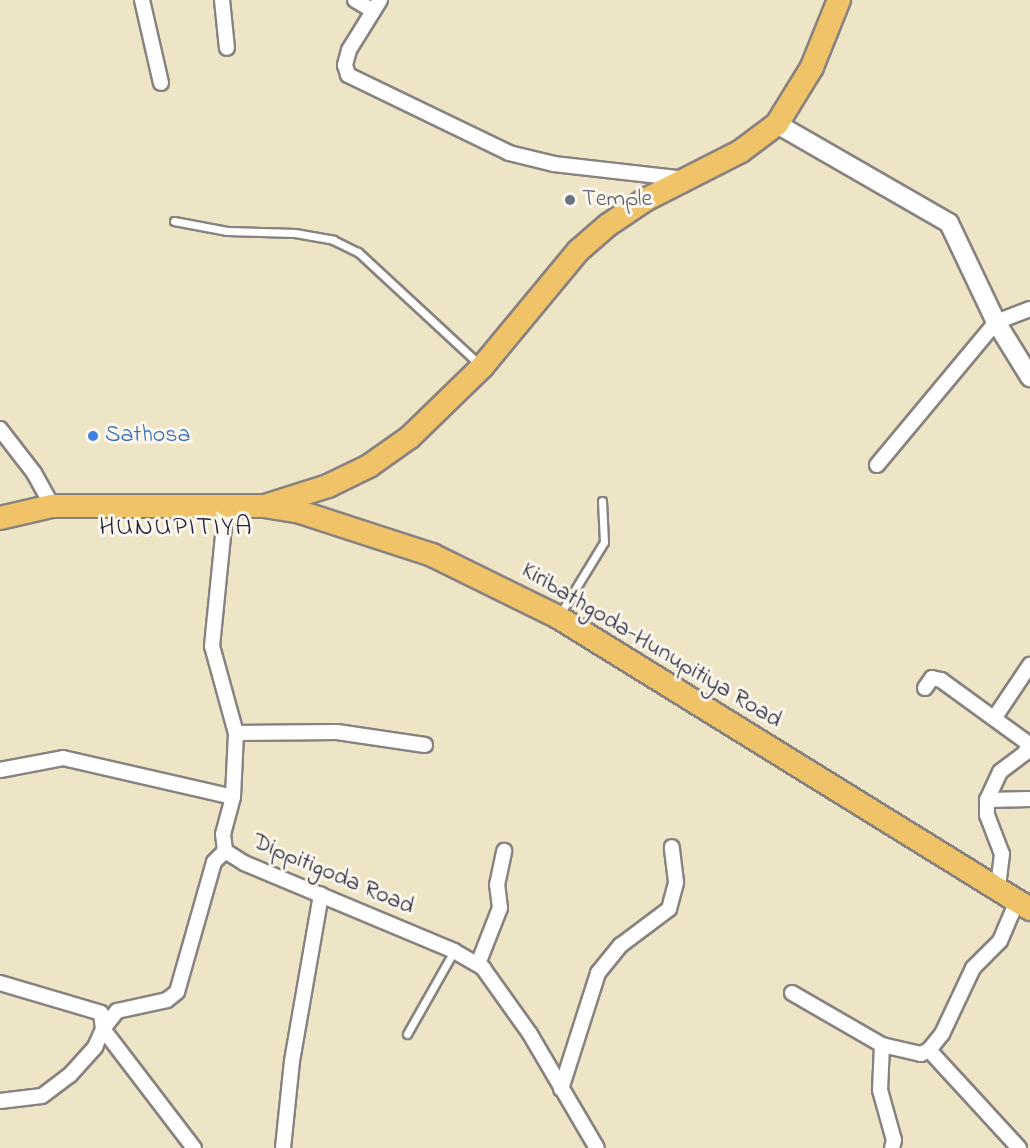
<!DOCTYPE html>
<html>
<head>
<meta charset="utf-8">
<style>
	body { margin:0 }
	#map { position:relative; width:1030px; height:1148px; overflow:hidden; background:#eee4c6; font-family:"Indie Flower",sans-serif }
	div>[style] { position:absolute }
	.roads { filter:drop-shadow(2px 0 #888380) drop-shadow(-2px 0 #888380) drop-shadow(0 2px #888380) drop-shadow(0 -2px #888380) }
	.service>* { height:7px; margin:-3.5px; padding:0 3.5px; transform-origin:3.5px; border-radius:3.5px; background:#fff }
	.minor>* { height:14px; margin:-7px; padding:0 7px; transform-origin:7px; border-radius:7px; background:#fff }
	.tertiary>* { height:18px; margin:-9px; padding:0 9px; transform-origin:9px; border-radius:9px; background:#fff }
	.primary>* { height:22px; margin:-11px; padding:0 11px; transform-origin:11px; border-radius:11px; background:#f0c369 }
	.dots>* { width:16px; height:16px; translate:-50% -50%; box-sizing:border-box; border:3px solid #fbf7ec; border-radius:50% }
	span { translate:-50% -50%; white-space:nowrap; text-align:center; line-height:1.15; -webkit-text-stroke:6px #fbf7ec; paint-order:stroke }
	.worship-label { font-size:24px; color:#5b616d }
	.left { translate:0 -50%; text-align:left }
	.shop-label { font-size:24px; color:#366cbe }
	.street-label { font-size:24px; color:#22223b }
	.quarter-label { font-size:27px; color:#22223b; letter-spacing:1.5px }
</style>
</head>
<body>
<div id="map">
	<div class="roads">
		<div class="service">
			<div style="left:174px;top:221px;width:54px;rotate:10.7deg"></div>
			<div style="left:227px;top:231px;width:68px;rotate:1.7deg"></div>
			<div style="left:295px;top:233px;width:39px;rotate:10deg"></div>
			<div style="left:333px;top:240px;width:28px;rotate:26deg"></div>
			<div style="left:358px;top:252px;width:166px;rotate:42.8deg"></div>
			<div style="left:560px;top:614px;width:84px;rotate:-58.6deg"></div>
			<div style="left:604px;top:542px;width:41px;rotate:-92.8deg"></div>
			<div style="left:407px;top:1034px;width:95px;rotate:-60.5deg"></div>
		</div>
		<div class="minor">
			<div style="left:142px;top:0;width:85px;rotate:77.1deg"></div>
			<div style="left:222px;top:0;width:48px;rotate:84.1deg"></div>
			<div style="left:355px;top:0;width:21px;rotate:31deg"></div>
			<div style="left:380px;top:0;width:59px;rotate:121.8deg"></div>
			<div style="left:349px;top:50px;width:16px;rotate:105deg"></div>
			<div style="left:345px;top:65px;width:10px;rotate:73deg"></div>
			<div style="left:348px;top:75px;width:179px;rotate:25.8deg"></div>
			<div style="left:509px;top:153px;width:46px;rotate:13.7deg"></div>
			<div style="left:554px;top:164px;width:132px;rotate:6.5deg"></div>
			<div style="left:0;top:429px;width:56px;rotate:52.3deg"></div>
			<div style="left:34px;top:473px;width:38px;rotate:61deg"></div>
			<div style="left:877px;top:465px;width:186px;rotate:-50.2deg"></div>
			<div style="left:996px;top:322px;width:36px;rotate:-21deg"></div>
			<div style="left:226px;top:506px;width:141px;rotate:95.7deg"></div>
			<div style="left:212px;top:646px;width:90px;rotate:74.6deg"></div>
			<div style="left:236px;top:733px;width:64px;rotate:92.7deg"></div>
			<div style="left:233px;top:797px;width:38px;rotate:105deg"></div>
			<div style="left:223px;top:834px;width:17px;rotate:83deg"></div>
			<div style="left:225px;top:851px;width:22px;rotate:32deg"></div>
			<div style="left:244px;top:863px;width:228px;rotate:22.7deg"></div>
			<div style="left:454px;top:951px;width:34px;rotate:30deg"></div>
			<div style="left:483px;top:968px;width:81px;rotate:54.5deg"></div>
			<div style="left:530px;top:1034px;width:132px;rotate:59.6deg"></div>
			<div style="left:925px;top:688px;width:12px;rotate:-55deg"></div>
			<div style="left:932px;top:678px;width:9px;rotate:13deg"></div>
			<div style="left:941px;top:680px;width:109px;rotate:36deg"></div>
			<div style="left:1029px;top:744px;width:10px;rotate:114deg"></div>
			<div style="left:1025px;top:753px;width:31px;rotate:143deg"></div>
			<div style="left:1000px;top:772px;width:31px;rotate:115deg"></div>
			<div style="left:987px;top:800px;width:15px;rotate:90deg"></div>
			<div style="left:987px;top:815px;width:42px;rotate:69deg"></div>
			<div style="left:1002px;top:854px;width:35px;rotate:97deg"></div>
			<div style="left:995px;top:717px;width:63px;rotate:-56.1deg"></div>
			<div style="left:236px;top:733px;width:101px;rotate:-0.6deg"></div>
			<div style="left:337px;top:732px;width:89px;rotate:8.4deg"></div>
			<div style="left:0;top:770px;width:64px;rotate:-10.8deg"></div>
			<div style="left:63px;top:758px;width:174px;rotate:12.9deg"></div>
			<div style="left:987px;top:800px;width:43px;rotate:-1.3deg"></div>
			<div style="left:478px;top:964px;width:60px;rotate:-68.6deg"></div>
			<div style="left:500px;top:908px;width:23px;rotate:-97deg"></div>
			<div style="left:497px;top:885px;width:35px;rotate:-78deg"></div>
			<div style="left:0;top:983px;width:105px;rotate:16.5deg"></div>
			<div style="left:101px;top:1013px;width:16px;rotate:83deg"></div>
			<div style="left:103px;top:1029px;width:150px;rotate:52.6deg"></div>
			<div style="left:792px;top:993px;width:104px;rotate:30deg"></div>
			<div style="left:882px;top:1045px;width:40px;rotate:13deg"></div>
			<div style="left:921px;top:1054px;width:9px;rotate:-27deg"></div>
			<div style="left:929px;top:1050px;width:21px;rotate:-51deg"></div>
			<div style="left:942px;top:1034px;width:73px;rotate:-64.8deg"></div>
			<div style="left:973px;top:968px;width:38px;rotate:-45deg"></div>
			<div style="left:1000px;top:941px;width:43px;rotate:-67deg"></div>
			<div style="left:882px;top:1045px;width:45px;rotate:92.5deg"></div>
			<div style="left:880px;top:1090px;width:52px;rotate:74.4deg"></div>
			<div style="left:894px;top:1140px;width:8px;rotate:104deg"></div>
			<div style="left:929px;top:1050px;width:133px;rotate:47.4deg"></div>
			<div style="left:561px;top:1089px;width:122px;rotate:-72.3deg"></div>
			<div style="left:598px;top:973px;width:36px;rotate:-51deg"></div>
			<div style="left:621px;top:945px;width:60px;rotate:-36.9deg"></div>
			<div style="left:669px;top:909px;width:28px;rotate:-75deg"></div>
			<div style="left:676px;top:882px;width:35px;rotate:-97deg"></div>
			<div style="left:0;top:1101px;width:42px;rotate:-6.8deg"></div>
			<div style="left:42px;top:1096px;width:35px;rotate:-37deg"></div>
			<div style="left:70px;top:1075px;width:38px;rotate:-48deg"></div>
			<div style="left:95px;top:1047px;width:20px;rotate:-66deg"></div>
			<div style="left:103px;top:1029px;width:23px;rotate:-52deg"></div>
			<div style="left:117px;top:1011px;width:51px;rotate:-12.4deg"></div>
			<div style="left:167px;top:1000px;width:13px;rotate:-39deg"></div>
			<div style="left:177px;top:992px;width:135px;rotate:-74.1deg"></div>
			<div style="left:214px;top:862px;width:16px;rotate:-45deg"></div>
			<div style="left:283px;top:1148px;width:87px;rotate:-84.1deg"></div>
			<div style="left:292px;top:1061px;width:169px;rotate:-80.1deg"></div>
		</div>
		<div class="tertiary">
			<div style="left:777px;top:124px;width:198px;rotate:29.9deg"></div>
			<div style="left:949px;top:223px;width:110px;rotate:64.6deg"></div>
			<div style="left:996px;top:322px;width:65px;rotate:58.3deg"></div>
		</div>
		<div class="primary">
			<div style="left:268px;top:505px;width:63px;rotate:-17.6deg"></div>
			<div style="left:328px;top:486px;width:46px;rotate:-26deg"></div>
			<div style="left:369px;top:466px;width:50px;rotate:-35.3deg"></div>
			<div style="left:410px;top:437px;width:100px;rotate:-44.2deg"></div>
			<div style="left:482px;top:367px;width:151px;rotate:-50.4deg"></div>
			<div style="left:578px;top:251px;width:40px;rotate:-41deg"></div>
			<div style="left:608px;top:225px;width:45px;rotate:-34deg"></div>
			<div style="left:645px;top:200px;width:108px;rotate:-27deg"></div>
			<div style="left:741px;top:151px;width:45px;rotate:-36.9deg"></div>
			<div style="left:777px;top:124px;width:67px;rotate:-58.4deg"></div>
			<div style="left:812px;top:67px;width:72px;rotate:-68.1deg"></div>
			<div style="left:0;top:518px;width:53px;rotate:-13deg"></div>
			<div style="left:52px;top:506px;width:212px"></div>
			<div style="left:264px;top:506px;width:36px;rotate:9deg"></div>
			<div style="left:300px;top:512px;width:139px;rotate:18deg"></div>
			<div style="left:432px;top:555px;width:140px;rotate:26.2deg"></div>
			<div style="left:558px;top:617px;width:555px;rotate:31.74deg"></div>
		</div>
	</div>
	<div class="dots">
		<div style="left:570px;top:200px;background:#6b7280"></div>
		<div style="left:93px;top:436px;background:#3f7fe0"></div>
	</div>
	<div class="worship-label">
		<span class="left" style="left:582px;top:200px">Temple</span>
	</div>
	<div class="shop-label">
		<span class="left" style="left:105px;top:436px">Sathosa</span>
	</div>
	<div class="street-label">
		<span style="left:651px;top:646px;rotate:31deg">Kiribathgoda-Hunupitiya Road</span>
		<span style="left:333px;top:875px;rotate:23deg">Dippitigoda Road</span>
	</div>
	<div class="quarter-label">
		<span style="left:176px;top:528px">HUNUPITIYA</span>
	</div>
</div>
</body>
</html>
